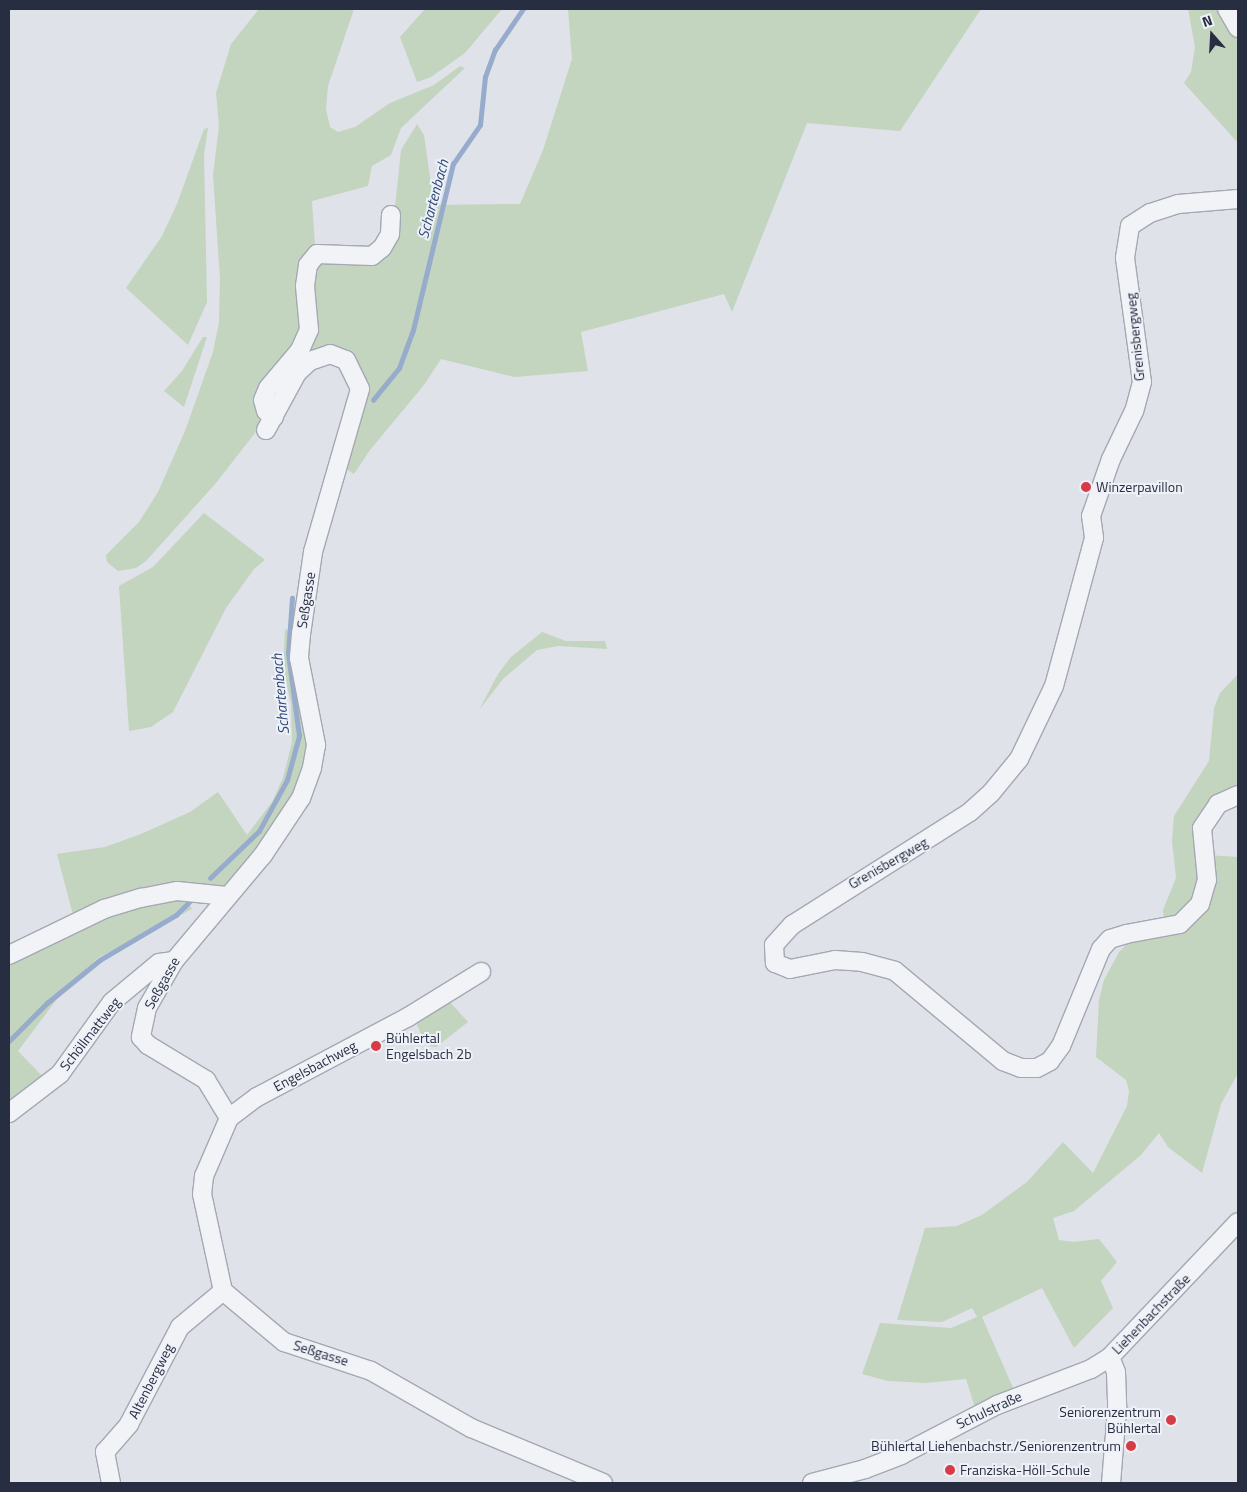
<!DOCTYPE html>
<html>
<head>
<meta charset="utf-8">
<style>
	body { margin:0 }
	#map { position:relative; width:1247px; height:1492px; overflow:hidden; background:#dfe2e9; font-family:"Titillium Web",sans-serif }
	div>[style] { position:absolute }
	.green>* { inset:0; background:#c3d4bf }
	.stream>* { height:4.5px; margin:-2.25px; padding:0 2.25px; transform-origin:2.25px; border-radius:2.25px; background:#97accc }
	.roads { filter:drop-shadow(1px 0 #a4a8b3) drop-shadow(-1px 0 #a4a8b3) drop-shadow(0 1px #a4a8b3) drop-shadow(0 -1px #a4a8b3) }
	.minor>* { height:18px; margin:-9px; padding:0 9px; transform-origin:9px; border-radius:9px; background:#f2f3f7 }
	.dots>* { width:14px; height:14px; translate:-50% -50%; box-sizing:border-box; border:2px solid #eef1f7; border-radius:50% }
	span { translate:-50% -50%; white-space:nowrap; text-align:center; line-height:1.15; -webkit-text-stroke:4px #eef1f7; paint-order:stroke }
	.street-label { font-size:14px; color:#272e41 }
	.poi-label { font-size:14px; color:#272e41 }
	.left { translate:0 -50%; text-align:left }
	.right { translate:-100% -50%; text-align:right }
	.water-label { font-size:15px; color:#2e4978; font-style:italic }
	.frame { position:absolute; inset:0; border:10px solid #272e41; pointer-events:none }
	.north { position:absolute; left:1187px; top:10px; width:50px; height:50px; -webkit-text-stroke:4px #eef1f7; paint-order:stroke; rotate:341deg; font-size:14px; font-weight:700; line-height:20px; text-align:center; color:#272e41 }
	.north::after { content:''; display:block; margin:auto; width:18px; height:22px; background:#272e41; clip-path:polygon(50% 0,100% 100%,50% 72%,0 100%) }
</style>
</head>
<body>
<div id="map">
	<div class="green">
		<div style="clip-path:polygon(259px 9px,354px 9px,328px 86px,326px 109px,330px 127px,338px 132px,355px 127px,390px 103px,434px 85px,460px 66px,465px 68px,401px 128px,391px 155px,372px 166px,368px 186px,312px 201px,315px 247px,303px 329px,258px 401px,259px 422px,255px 433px,216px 483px,146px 561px,136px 568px,118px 571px,107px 562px,106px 555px,139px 522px,158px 492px,185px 431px,213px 352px,219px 322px,220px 278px,213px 175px,219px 126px,216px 93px,231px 44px)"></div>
		<div style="clip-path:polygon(425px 9px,502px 9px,465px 53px,431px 77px,417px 82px,400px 37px)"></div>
		<div style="clip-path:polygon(568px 9px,981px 9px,900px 131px,807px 123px,732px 312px,724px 294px,581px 332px,588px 371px,514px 377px,441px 359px,424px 385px,370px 450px,354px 474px,343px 467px,360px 407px,335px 349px,272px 405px,269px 397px,304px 349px,309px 276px,318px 258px,358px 261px,392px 236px,401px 150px,417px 124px,424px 135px,434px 205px,520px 204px,543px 150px,572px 59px)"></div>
		<div style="clip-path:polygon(1188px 9px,1222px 9px,1238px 36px,1238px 143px,1184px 83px,1191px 72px,1195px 47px)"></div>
		<div style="clip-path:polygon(208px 128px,204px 155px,207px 302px,188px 345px,126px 288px,162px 236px,177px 204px,204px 129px)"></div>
		<div style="clip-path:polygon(203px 337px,207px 337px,184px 407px,164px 391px,182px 371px)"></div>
		<div style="clip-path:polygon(204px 513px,265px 560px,254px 569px,226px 608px,173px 712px,151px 727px,129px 731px,119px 586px,153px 567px)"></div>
		<div style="clip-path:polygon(295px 628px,309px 734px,302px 784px,255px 854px,223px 889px,74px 919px,57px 854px,105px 847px,141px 834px,190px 812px,218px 792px,247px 835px,272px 802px,283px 778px,292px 742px,291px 704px,283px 667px,285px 630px)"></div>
		<div style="clip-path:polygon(542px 632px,566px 641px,605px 641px,607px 649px,558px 646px,537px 650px,503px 679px,479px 710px,498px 674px,511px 657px)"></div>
		<div style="clip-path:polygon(1238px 674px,1238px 786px,1236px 791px,1212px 805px,1201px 888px,1182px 917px,1164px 919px,1163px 910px,1176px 878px,1172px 841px,1174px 816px,1209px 761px,1214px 708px,1220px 693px)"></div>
		<div style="clip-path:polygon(1207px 855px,1238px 857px,1238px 1073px,1221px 1104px,1202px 1173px,1168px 1147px,1159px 1133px,1141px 1155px,1074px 1211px,1053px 1218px,1059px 1240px,1073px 1242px,1099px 1239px,1117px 1262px,1101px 1281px,1113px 1308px,1074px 1348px,1042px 1288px,982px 1317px,1014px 1390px,975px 1408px,966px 1379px,925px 1383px,888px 1381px,862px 1374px,880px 1323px,951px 1328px,977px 1317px,972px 1308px,942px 1322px,897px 1320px,925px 1228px,957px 1226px,982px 1215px,1027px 1182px,1063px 1142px,1093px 1173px,1127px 1106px,1129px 1091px,1126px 1080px,1096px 1057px,1099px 1000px,1104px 980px,1119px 952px,1129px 942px,1185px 928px)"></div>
		<div style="clip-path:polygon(185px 896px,192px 909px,98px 958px,57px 999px,18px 1051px,47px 1081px,9px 1107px,9px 963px,108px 912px)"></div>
		<div style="clip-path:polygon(448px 1000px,468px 1022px,436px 1047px,431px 1046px,423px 1039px,416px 1022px)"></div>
	</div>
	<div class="stream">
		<div style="left:373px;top:400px;width:41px;rotate:-50.9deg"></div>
		<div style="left:399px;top:368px;width:40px;rotate:-69.8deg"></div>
		<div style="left:413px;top:330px;width:171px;rotate:-76.5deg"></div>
		<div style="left:453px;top:164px;width:47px;rotate:-55.3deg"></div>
		<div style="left:480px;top:125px;width:48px;rotate:-84.1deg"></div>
		<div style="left:485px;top:77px;width:29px;rotate:-70deg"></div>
		<div style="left:495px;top:50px;width:50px;rotate:-55.7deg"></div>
		<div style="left:210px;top:878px;width:68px;rotate:-43.8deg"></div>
		<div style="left:259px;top:831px;width:58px;rotate:-61.2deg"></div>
		<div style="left:287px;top:780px;width:46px;rotate:-74.7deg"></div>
		<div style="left:299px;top:736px;width:83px;rotate:-97.6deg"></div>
		<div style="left:288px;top:654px;width:56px;rotate:-85.9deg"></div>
		<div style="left:9px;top:1041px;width:54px;rotate:-45deg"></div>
		<div style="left:47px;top:1003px;width:68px;rotate:-39.1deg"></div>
		<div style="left:100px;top:960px;width:88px;rotate:-30.6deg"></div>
		<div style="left:176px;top:915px;width:20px;rotate:-45deg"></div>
	</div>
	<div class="roads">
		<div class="minor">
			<div style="left:1227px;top:9px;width:22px;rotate:60deg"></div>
			<div style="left:1238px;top:199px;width:60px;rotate:175.2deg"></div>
			<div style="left:1178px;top:204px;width:29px;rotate:162deg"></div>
			<div style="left:1150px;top:213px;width:24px;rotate:147deg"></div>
			<div style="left:1130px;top:226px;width:32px;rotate:99deg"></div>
			<div style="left:1125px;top:258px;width:125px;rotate:82.2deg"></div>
			<div style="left:1142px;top:382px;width:30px;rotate:105deg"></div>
			<div style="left:1134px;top:411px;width:53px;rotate:115.6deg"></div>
			<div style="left:1111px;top:459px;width:60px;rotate:109.3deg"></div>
			<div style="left:1091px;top:516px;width:22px;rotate:82deg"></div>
			<div style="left:1094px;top:538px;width:153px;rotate:105.1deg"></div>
			<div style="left:1054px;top:686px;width:81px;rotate:115.6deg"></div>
			<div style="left:1019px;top:759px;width:44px;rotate:129.5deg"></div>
			<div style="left:991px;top:793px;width:28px;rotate:138deg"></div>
			<div style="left:970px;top:812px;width:211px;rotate:147.6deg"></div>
			<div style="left:792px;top:925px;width:27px;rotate:132deg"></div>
			<div style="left:774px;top:945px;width:18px;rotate:87deg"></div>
			<div style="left:775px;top:963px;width:16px;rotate:22deg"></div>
			<div style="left:790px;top:969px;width:46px;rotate:-11.3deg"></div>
			<div style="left:835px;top:960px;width:27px;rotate:4deg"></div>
			<div style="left:862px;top:962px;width:34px;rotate:15deg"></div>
			<div style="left:895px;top:971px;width:141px;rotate:39.8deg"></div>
			<div style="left:1003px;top:1061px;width:19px;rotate:21deg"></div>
			<div style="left:1021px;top:1068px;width:16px"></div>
			<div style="left:1037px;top:1068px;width:15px;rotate:-28deg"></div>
			<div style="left:1050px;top:1061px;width:19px;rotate:-54deg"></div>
			<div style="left:1061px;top:1046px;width:105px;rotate:-67.6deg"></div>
			<div style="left:1101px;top:949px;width:13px;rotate:-48deg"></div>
			<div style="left:1110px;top:939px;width:17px;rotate:-17deg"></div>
			<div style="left:1126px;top:934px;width:55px;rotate:-10.5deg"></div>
			<div style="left:1180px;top:924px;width:28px;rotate:-45deg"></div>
			<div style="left:1200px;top:904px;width:25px;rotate:-74deg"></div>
			<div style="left:1207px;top:880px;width:52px;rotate:-95.5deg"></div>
			<div style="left:1202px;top:828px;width:29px;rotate:-56deg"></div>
			<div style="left:1218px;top:804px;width:22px;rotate:-24deg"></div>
			<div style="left:274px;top:417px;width:10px;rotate:-143deg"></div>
			<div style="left:266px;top:411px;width:11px;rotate:-105deg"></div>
			<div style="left:263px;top:400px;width:13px;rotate:-67deg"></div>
			<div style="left:268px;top:388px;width:50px;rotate:-49.9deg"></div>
			<div style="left:300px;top:350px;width:22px;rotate:-66deg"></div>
			<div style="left:309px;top:330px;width:44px;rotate:-95.2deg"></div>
			<div style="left:305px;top:286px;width:21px;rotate:-82deg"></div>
			<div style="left:308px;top:265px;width:14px;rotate:-51deg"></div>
			<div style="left:317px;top:254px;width:55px;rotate:2.1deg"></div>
			<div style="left:372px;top:256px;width:13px;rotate:-39deg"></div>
			<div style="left:382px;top:248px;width:16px;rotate:-60deg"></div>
			<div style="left:390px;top:234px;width:19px;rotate:-87deg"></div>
			<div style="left:266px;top:430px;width:65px;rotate:-61.5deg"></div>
			<div style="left:297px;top:373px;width:18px;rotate:-43deg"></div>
			<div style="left:310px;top:361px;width:21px;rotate:-19deg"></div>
			<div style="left:330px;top:354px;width:17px;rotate:21deg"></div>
			<div style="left:346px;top:360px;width:32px;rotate:64deg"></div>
			<div style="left:360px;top:389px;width:170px;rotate:106.1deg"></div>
			<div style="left:313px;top:552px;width:83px;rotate:98.3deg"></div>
			<div style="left:301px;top:634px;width:24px;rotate:95deg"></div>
			<div style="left:299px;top:658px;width:89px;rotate:78.9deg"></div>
			<div style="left:316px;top:745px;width:23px;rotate:100deg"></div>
			<div style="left:312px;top:768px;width:32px;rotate:110deg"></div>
			<div style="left:301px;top:798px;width:69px;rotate:123.7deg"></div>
			<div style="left:263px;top:855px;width:138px;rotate:130deg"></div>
			<div style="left:174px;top:961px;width:54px;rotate:119.9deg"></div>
			<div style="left:147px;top:1008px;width:30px;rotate:102deg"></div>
			<div style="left:141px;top:1037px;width:11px;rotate:49deg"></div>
			<div style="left:148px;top:1045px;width:68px;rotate:31.1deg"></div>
			<div style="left:206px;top:1080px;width:44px;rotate:58.8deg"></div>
			<div style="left:229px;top:1118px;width:63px;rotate:113.3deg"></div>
			<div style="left:204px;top:1176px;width:18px;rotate:96deg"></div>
			<div style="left:202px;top:1194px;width:99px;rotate:77.8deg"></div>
			<div style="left:223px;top:1291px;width:80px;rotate:39.9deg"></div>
			<div style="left:284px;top:1342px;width:92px;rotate:18.4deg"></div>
			<div style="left:371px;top:1371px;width:115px;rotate:29.7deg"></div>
			<div style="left:471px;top:1428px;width:143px;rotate:22.6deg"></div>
			<div style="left:9px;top:955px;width:106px;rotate:-25.8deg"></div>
			<div style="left:104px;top:909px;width:39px;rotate:-17deg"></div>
			<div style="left:141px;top:898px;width:37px;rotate:-11deg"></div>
			<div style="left:177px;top:891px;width:50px;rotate:5.7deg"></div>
			<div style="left:9px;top:1113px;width:64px;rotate:-37.4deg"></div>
			<div style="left:60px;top:1074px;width:89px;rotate:-54.2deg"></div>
			<div style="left:112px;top:1002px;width:61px;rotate:-39.7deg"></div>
			<div style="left:159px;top:963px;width:15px;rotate:-8deg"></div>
			<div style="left:229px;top:1118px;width:35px;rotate:-37deg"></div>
			<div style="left:257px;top:1097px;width:171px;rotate:-27.9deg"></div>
			<div style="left:408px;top:1017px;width:86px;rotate:-31.7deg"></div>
			<div style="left:1110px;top:1357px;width:16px;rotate:68deg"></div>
			<div style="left:1116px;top:1372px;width:37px;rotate:88deg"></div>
			<div style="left:1117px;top:1409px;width:74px;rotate:94.6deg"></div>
			<div style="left:111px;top:1483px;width:32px;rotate:-101deg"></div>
			<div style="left:105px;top:1452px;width:37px;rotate:-49deg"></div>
			<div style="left:129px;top:1424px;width:110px;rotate:-62.3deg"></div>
			<div style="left:180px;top:1327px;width:56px;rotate:-39.9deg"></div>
			<div style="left:812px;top:1483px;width:55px;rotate:-14.8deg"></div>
			<div style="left:865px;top:1469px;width:39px;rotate:-21deg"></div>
			<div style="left:901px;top:1455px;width:108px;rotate:-27.5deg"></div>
			<div style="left:997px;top:1405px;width:101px;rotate:-21deg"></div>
			<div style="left:1091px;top:1369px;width:22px;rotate:-32deg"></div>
			<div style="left:1110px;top:1357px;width:186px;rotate:-46.5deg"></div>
		</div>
	</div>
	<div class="dots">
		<div style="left:1086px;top:487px;background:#d73b46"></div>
		<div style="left:376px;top:1046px;background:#d73b46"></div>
		<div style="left:1171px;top:1420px;background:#d73b46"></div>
		<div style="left:1131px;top:1446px;background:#d73b46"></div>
		<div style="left:950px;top:1470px;background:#d73b46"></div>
	</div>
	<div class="street-label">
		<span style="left:1135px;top:337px;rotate:-96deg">Grenisbergweg</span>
		<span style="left:306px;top:600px;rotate:-81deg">Seßgasse</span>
		<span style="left:888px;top:863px;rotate:-30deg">Grenisbergweg</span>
		<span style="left:162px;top:983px;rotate:-61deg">Seßgasse</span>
		<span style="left:90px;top:1034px;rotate:-52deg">Schöllmattweg</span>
		<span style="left:315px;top:1066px;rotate:-28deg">Engelsbachweg</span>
		<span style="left:1151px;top:1314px;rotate:-46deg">Liehenbachstraße</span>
		<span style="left:321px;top:1353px;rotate:17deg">Seßgasse</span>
		<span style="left:151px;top:1381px;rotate:-63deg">Altenbergweg</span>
		<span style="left:989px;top:1410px;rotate:-25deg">Schulstraße</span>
	</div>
	<div class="poi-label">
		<span class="left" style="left:1096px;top:487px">Winzerpavillon</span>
		<span class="left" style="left:386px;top:1046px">Bühlertal<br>Engelsbach 2b</span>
		<span class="right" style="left:1161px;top:1420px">Seniorenzentrum<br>Bühlertal</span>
		<span class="right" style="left:1121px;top:1446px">Bühlertal Liehenbachstr./Seniorenzentrum</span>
		<span class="left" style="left:960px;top:1470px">Franziska-Höll-Schule</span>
	</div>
	<div class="water-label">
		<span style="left:433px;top:199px;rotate:-75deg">Schartenbach</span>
		<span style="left:280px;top:694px;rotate:-95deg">Schartenbach</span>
	</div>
	<div class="frame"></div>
	<div class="north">N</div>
</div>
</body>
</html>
